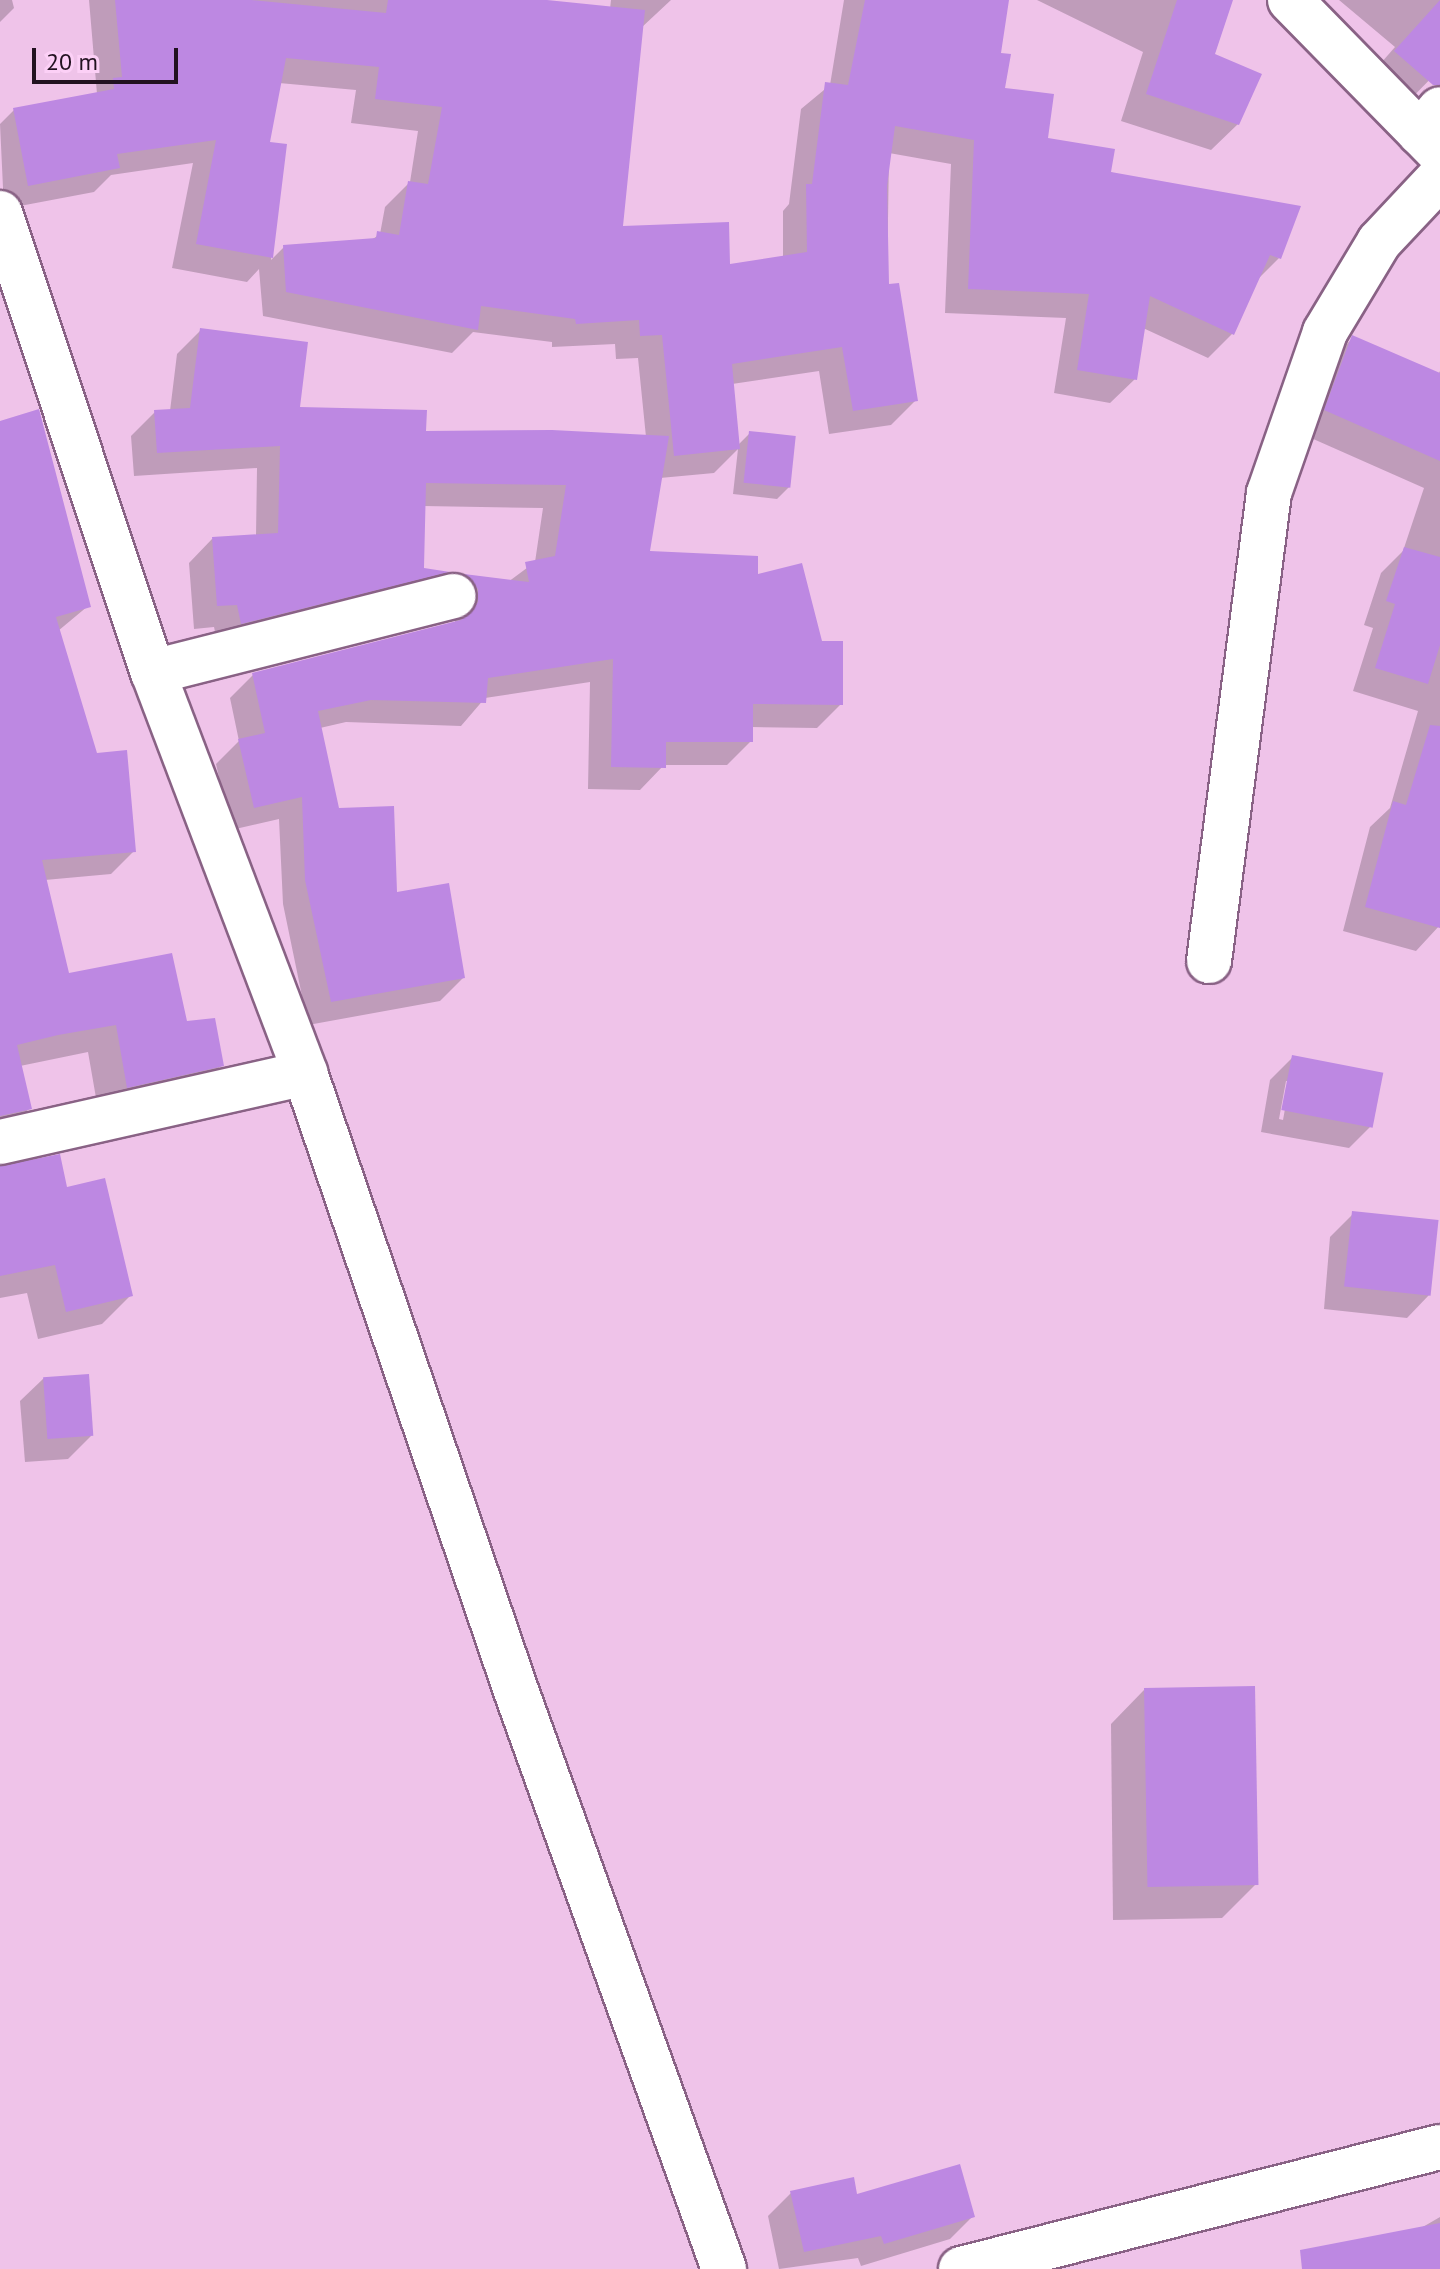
<!DOCTYPE html>
<html>
<head>
<meta charset="utf-8">
<style>
	body { margin:0 }
	#map { position:relative; width:1440px; height:2269px; overflow:hidden; background:#efc3e9; font-family:"PT Sans",sans-serif }
	div>[style] { position:absolute }
	.shadow>* { inset:0; background:#0003 }
	.building>* { inset:0; background:#bd88e2; transform-origin:0 0 }
	.roads { filter:drop-shadow(2px 0 #896285) drop-shadow(-2px 0 #896285) drop-shadow(0 2px #896285) drop-shadow(0 -2px #896285) }
	.minor>* { height:44px; margin:-22px; padding:0 22px; transform-origin:22px; border-radius:22px; background:#fff }
	.tertiary>* { height:44px; margin:-22px; padding:0 22px; transform-origin:22px; border-radius:22px; background:#fff }
	span { translate:-50% -50%; white-space:nowrap; text-align:center; line-height:1.15; -webkit-text-stroke:6px #fcd0f6; paint-order:stroke }
	.scale { position:absolute; left:32px; top:48px; width:146px; height:36px; box-sizing:border-box; border:4px solid #221220; border-top:0; padding-left:10px; font-size:24px; line-height:28px; white-space:nowrap; color:#221220; -webkit-text-stroke:6px #fcd0f6; paint-order:stroke }
</style>
</head>
<body>
<div id="map">
	<div class="shadow">
		<div style="clip-path:polygon(0 0,12px 0,14px 8px,0 22px)"></div>
		<div style="clip-path:polygon(evenodd,89px 0,537px 0,610px 9px,611px 0,671px 0,641px 28px,621px 228px,728px 267px,783px 258px,783px 211px,789px 204px,801px 109px,830px 85px,844px 0,963px 0,1002px 89px,1046px 139px,1279px 258px,1257px 280px,1232px 334px,1208px 358px,1143px 328px,1135px 379px,1110px 403px,1054px 393px,1066px 318px,945px 313px,951px 164px,889px 153px,887px 287px,916px 400px,891px 425px,829px 434px,819px 371px,732px 384px,738px 445px,750px 433px,789px 487px,777px 499px,733px 494px,738px 449px,714px 473px,660px 478px,648px 553px,755px 577px,820px 643px,841px 704px,817px 728px,751px 727px,751px 741px,727px 765px,664px 765px,640px 790px,588px 789px,590px 682px,485px 698px,461px 726px,346px 722px,320px 728px,338px 810px,395px 894px,463px 978px,440px 1001px,308px 1025px,283px 904px,279px 819px,231px 830px,216px 764px,239px 741px,230px 698px,253px 675px,455px 623px,455px 613px,442px 598px,464px 576px,508px 582px,535px 562px,543px 508px,423px 506px,422px 570px,446px 573px,424px 595px,218px 646px,214px 627px,194px 629px,189px 563px,212px 539px,256px 536px,257px 468px,134px 476px,131px 436px,155px 412px,170px 411px,177px 354px,200px 331px,297px 409px,424px 433px,646px 437px,638px 358px,616px 359px,615px 344px,552px 347px,552px 342px,473px 332px,452px 353px,263px 316px,259px 269px,247px 282px,172px 268px,193px 163px,111px 175px,94px 192px,4px 209px,0 124px,14px 110px,97px 94px,89px 0,279px 83px,356px 90px,351px 123px,418px 131px,410px 182px,385px 207px,380px 234px,370px 241px,284px 247px,271px 260px,284px 146px,268px 144px,279px 83px)"></div>
		<div style="clip-path:polygon(1037px 0,1205px 0,1213px 55px,1238px 124px,1211px 150px,1121px 121px,1143px 52px)"></div>
		<div style="clip-path:polygon(1339px 0,1440px 0,1440px 69px,1402px 108px,1367px 79px,1395px 47px)"></div>
		<div style="clip-path:polygon(1353px 338px,1438px 375px,1440px 371px,1440px 925px,1416px 951px,1343px 931px,1370px 827px,1390px 808px,1418px 711px,1353px 691px,1373px 628px,1364px 625px,1381px 573px,1403px 551px,1424px 488px,1302px 434px,1329px 361px)"></div>
		<div style="clip-path:polygon(38px 412px,88px 606px,58px 631px,95px 755px,134px 851px,111px 874px,45px 880px,67px 976px,185px 1023px,222px 1065px,194px 1093px,99px 1115px,88px 1052px,20px 1066px,30px 1108px,0 1137px,0 423px)"></div>
		<div style="clip-path:polygon(evenodd,1293px 1057px,1372px 1125px,1349px 1148px,1261px 1132px,1270px 1080px,1293px 1057px,1286px 1081px,1290px 1081px,1283px 1120px,1279px 1119px,1286px 1081px)"></div>
		<div style="clip-path:polygon(0 1166px,65px 1190px,130px 1296px,102px 1324px,38px 1339px,27px 1293px,0 1298px)"></div>
		<div style="clip-path:polygon(1353px 1214px,1430px 1294px,1407px 1318px,1324px 1309px,1330px 1237px)"></div>
		<div style="clip-path:polygon(44px 1378px,91px 1436px,68px 1459px,25px 1462px,20px 1401px)"></div>
		<div style="clip-path:polygon(1144px 1690px,1256px 1884px,1222px 1918px,1113px 1920px,1111px 1724px)"></div>
		<div style="clip-path:polygon(791px 2193px,856px 2196px,973px 2216px,950px 2239px,861px 2266px,858px 2258px,779px 2269px,768px 2216px)"></div>
		<div style="clip-path:polygon(1440px 2217px,1440px 2269px,1327px 2269px,1421px 2228px)"></div>
	</div>
	<div class="building">
		<div style="clip-path:polygon(115px 0,251px 0,386px 13px,388px 0,547px 0,645px 10px,623px 226px,729px 222px,730px 264px,807px 252px,806px 184px,812px 184px,825px 82px,848px 85px,865px 0,1009px 0,1001px 53px,1011px 54px,1005px 88px,1054px 94px,1048px 138px,1115px 149px,1111px 172px,1301px 206px,1281px 259px,1270px 255px,1234px 335px,1150px 296px,1137px 380px,1077px 370px,1089px 294px,968px 289px,974px 140px,895px 126px,887px 186px,889px 284px,899px 283px,918px 401px,853px 411px,842px 347px,732px 364px,740px 449px,674px 456px,662px 335px,640px 336px,639px 320px,576px 324px,575px 319px,481px 306px,478px 330px,286px 292px,283px 245px,376px 238px,377px 231px,399px 235px,408px 181px,428px 184px,442px 107px,375px 99px,379px 67px,286px 58px,270px 142px,287px 144px,273px 258px,196px 244px,216px 140px,117px 154px,120px 168px,28px 186px,13px 108px,114px 89px,113px 78px,122px 77px)"></div>
		<div style="clip-path:polygon(1177px 0,1233px 0,1215px 54px,1262px 74px,1239px 125px,1146px 94px)"></div>
		<div style="clip-path:polygon(1440px 0,1440px 85px,1433px 85px,1394px 51px)"></div>
		<div style="clip-path:polygon(200px 328px,308px 342px,300px 407px,427px 410px,426px 431px,552px 430px,669px 436px,650px 551px,758px 556px,758px 574px,802px 563px,822px 641px,843px 641px,843px 705px,753px 704px,753px 742px,666px 742px,666px 768px,611px 767px,613px 659px,488px 678px,486px 703px,371px 700px,318px 711px,339px 808px,394px 806px,397px 892px,449px 883px,465px 978px,331px 1002px,305px 880px,302px 797px,254px 808px,238px 739px,265px 733px,252px 673px,461px 620px,478px 602px,478px 589px,464px 574px,529px 582px,525px 562px,555px 556px,566px 485px,426px 483px,424px 568px,450px 572px,241px 624px,237px 605px,217px 606px,212px 537px,278px 533px,280px 446px,157px 453px,154px 410px,190px 408px)"></div>
		<div style="clip-path:polygon(1352px 335px,1440px 373px,1440px 461px,1324px 410px)"></div>
		<div style="clip-path:polygon(39px 409px,91px 607px,56px 617px,97px 753px,127px 750px,136px 852px,42px 860px,69px 973px,172px 953px,187px 1021px,215px 1018px,224px 1066px,127px 1088px,116px 1025px,58px 1035px,17px 1045px,32px 1109px,0 1116px,0 421px)"></div>
		<div style="left:749px;top:431px;width:47px;height:52px;rotate:6deg"></div>
		<div style="clip-path:polygon(1404px 547px,1440px 557px,1440px 645px,1428px 684px,1375px 668px,1395px 604px,1386px 601px)"></div>
		<div style="clip-path:polygon(1430px 725px,1440px 726px,1440px 928px,1365px 907px,1393px 801px,1406px 805px)"></div>
		<div style="left:1292px;top:1055px;width:93px;height:56px;rotate:11deg"></div>
		<div style="clip-path:polygon(60px 1154px,67px 1187px,105px 1178px,133px 1296px,66px 1312px,55px 1265px,0 1276px,0 1166px)"></div>
		<div style="left:1352px;top:1211px;width:87px;height:76px;rotate:6deg"></div>
		<div style="left:89px;top:1374px;width:62px;height:46px;rotate:86deg"></div>
		<div style="left:1255px;top:1686px;width:199px;height:111px;rotate:89deg"></div>
		<div style="clip-path:polygon(960px 2164px,975px 2217px,884px 2244px,881px 2236px,804px 2252px,790px 2191px,854px 2177px,857px 2194px)"></div>
		<div style="clip-path:polygon(1440px 2223px,1440px 2269px,1302px 2269px,1300px 2250px)"></div>
	</div>
	<div class="roads">
		<div class="minor">
			<div style="left:1420px;top:133px;width:31px;rotate:-50deg"></div>
			<div style="left:0;top:213px;width:484px;rotate:71.6deg"></div>
			<div style="left:153px;top:672px;width:429px;rotate:69.2deg"></div>
			<div style="left:305px;top:1073px;width:647px;rotate:71.14deg"></div>
			<div style="left:514px;top:1685px;width:621px;rotate:70.22deg"></div>
			<div style="left:153px;top:672px;width:310px;rotate:-14.2deg"></div>
			<div style="left:1209px;top:961px;width:472px;rotate:-82.7deg"></div>
			<div style="left:1269px;top:493px;width:170px;rotate:-70.8deg"></div>
			<div style="left:1325px;top:332px;width:105px;rotate:-59deg"></div>
			<div style="left:1379px;top:242px;width:89px;rotate:-46.8deg"></div>
			<div style="left:0;top:1142px;width:313px;rotate:-12.7deg"></div>
			<div style="left:961px;top:2269px;width:494px;rotate:-14.3deg"></div>
		</div>
		<div class="tertiary">
			<div style="left:1290px;top:0;width:214px;rotate:45.6deg"></div>
		</div>
	</div>
	<div class="scale">20 m</div>
</div>
</body>
</html>
